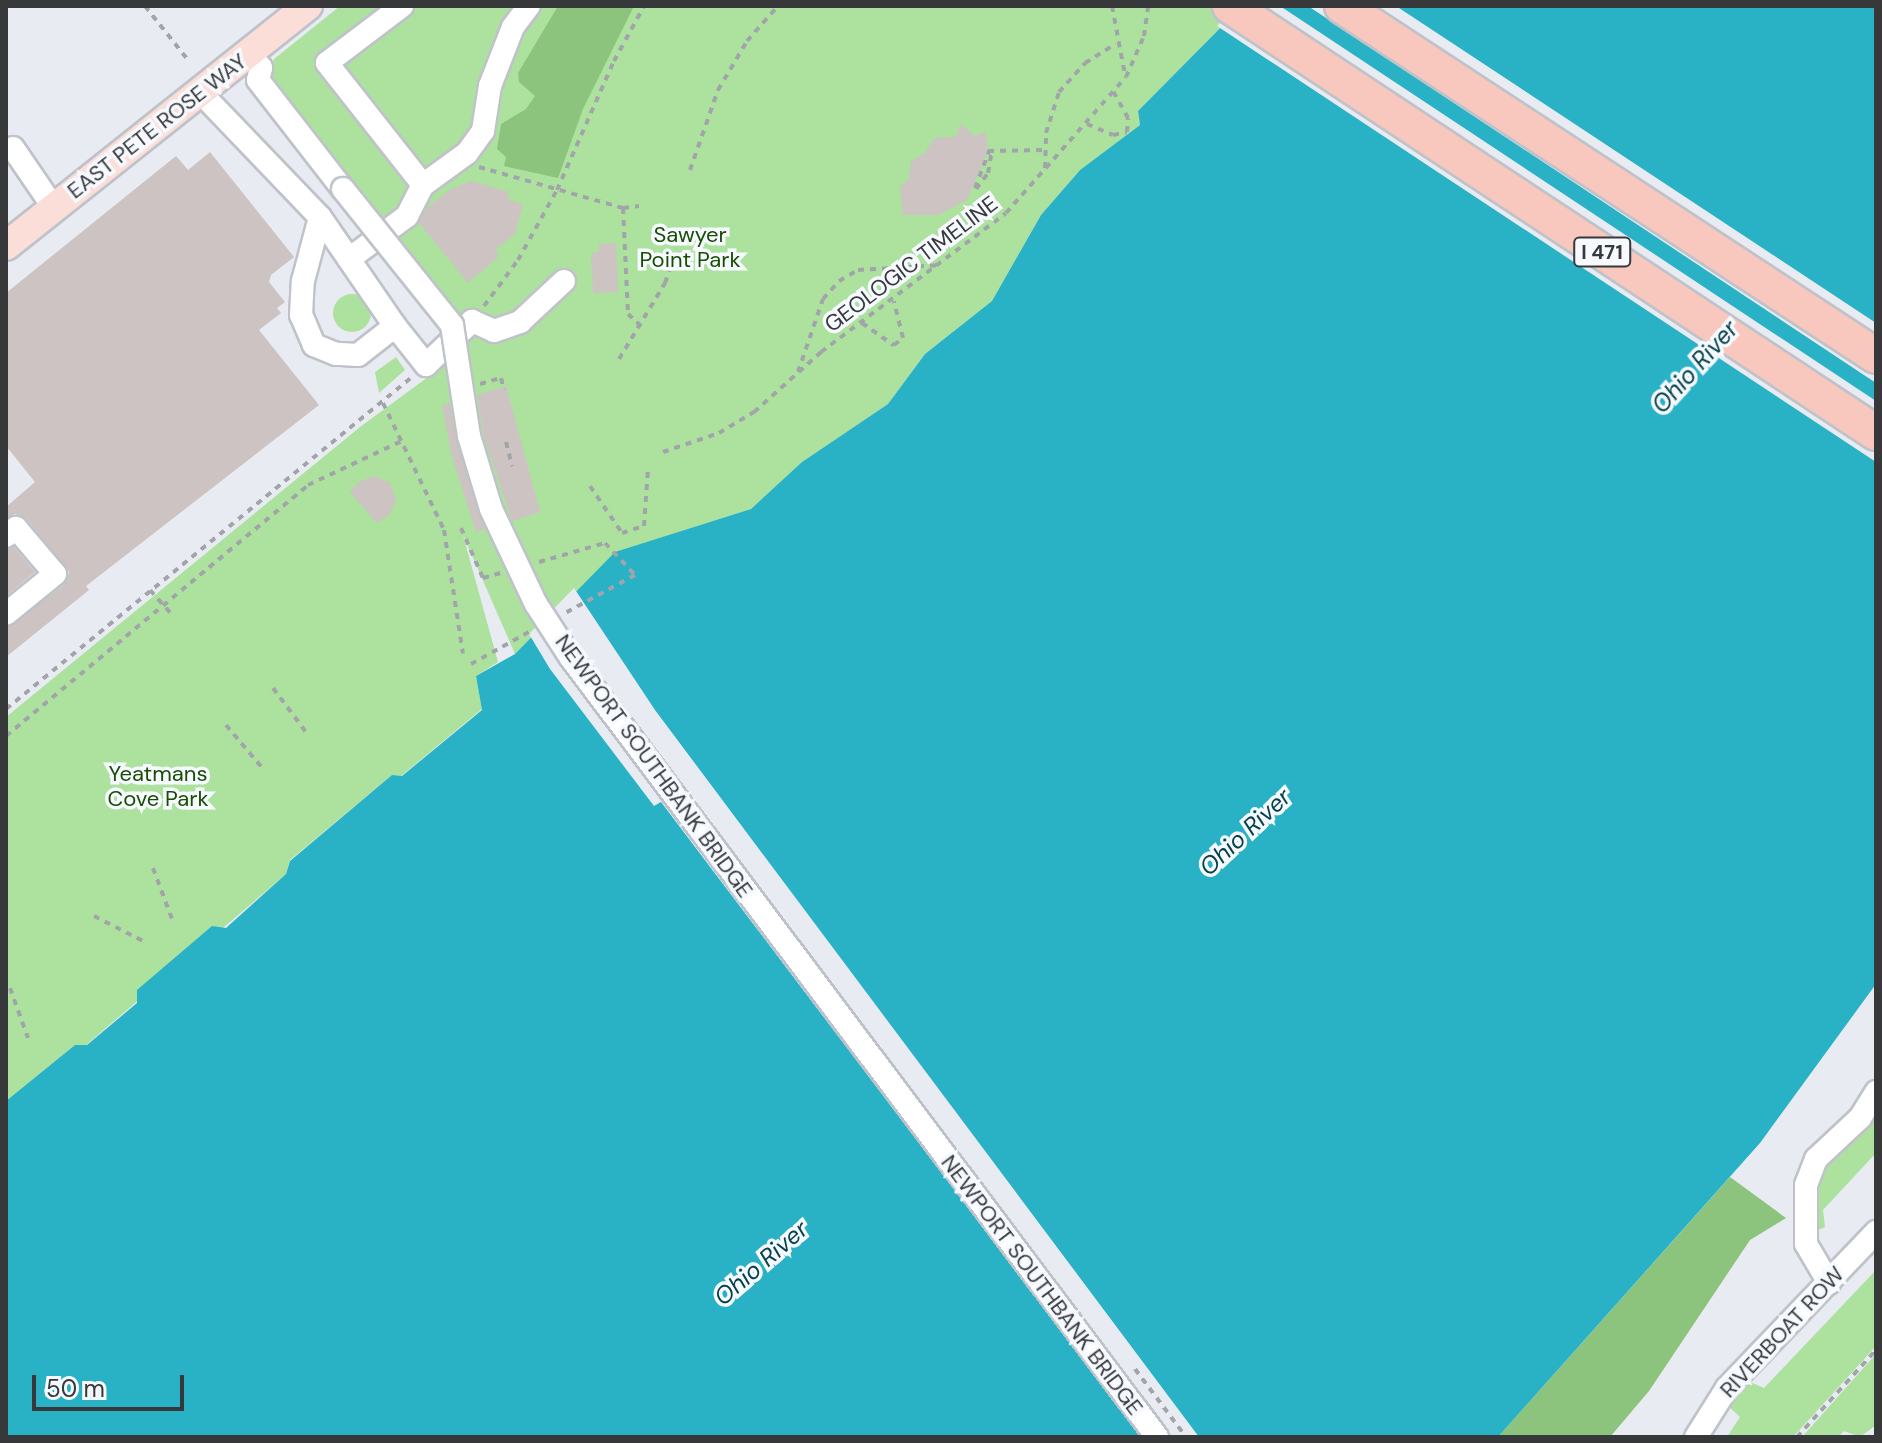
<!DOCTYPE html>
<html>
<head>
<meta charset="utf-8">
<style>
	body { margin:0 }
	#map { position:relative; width:1882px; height:1443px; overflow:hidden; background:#e8ecf2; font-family:"DM Sans",sans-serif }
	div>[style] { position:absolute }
	.green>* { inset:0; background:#ace19e }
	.round { border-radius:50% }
	.forest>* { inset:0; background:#8cc37d }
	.water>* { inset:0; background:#29b1c6 }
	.pier>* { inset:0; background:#e8ecf2 }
	.building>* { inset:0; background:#ccc3c2 }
	.path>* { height:4px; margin-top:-2px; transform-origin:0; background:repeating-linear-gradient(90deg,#a1a5a9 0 6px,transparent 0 12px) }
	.roads { filter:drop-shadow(2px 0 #bfc3c9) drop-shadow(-2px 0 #bfc3c9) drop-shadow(0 2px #bfc3c9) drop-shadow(0 -2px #bfc3c9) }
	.minor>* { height:22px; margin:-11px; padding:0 11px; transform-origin:11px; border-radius:11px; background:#fff }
	.major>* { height:28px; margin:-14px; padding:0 14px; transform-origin:14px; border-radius:14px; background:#fbded8 }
	.highway>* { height:34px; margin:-17px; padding:0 17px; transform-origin:17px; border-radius:17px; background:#f8c8be }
	.bridges { filter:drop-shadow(2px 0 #bfc3c9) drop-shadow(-2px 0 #bfc3c9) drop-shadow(0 2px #bfc3c9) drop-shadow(0 -2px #bfc3c9) }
	.minor-bridge>* { height:22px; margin:-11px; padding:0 11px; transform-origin:11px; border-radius:11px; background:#fff }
	span { translate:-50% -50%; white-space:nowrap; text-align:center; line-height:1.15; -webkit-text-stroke:7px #f6f9fe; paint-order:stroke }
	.shield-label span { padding:2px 6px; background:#f6f9fe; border:2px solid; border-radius:6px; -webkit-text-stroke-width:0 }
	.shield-label { font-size:20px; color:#36383a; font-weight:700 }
	.street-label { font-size:22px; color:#36383a }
	.park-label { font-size:22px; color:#194d03 }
	.water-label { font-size:24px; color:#06424b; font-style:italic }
	.frame { position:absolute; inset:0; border:8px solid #36383a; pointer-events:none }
	.scale { position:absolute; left:32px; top:1375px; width:152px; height:36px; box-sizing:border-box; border:4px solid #36383a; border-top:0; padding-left:10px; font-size:24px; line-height:28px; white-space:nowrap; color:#36383a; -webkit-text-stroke:6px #f6f9fe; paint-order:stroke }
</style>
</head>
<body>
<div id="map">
	<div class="green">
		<div style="clip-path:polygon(340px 6px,1242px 6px,1138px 111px,1140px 125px,1080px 170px,1041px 215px,992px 301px,925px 354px,888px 404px,802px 462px,751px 509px,616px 552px,515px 654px,463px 535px,498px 662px,476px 676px,482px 709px,401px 776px,392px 775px,290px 860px,286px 874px,86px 1045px,75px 1045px,6px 1101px,6px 717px,360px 427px,432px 374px,464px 331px,265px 91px,274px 59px)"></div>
		<div class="round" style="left:333px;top:294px;width:38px;height:38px"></div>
		<div style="clip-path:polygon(396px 357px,405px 370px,379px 393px,375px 372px)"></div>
		<div style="clip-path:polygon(1870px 1119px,1876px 1124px,1876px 1153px,1823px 1210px,1825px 1227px,1814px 1232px,1811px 1209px,1822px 1160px)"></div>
		<div style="clip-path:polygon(1876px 1270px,1876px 1346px,1793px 1437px,1727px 1437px,1740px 1417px,1727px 1405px,1748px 1381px,1764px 1388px)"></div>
		<div style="clip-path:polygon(1876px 1354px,1876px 1425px,1860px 1437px,1844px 1431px,1838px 1437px,1802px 1437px)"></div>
	</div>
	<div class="forest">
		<div style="clip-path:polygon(558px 6px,634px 6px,583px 109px,558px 178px,504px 166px,506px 157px,497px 149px,501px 124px,526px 109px,535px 96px,519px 82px,518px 73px)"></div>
		<div style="clip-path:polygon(1730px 1177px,1786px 1218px,1750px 1240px,1649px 1391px,1610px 1437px,1498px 1437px)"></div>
	</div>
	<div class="water">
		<div style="clip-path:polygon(1242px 6px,1876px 6px,1876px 984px,1760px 1143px,1498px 1437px,6px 1437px,6px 1101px,75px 1045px,87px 1045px,137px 1003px,137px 990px,212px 926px,226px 928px,286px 874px,290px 861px,392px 775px,402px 776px,482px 710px,476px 676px,515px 654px,615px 552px,751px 509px,802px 462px,888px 404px,925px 354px,992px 301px,1041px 215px,1080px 170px,1140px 125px,1138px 111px)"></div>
	</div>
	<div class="pier">
		<div style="clip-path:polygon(1236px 6px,1280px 6px,1876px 401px,1876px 462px,1217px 26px)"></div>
		<div style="clip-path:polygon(1308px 6px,1396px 6px,1876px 323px,1876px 383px)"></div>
		<div style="clip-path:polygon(574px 588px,655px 710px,1199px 1437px,1141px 1437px,661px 802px,654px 806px,550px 669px,529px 634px)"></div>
	</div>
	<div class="building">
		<div style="clip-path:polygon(961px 124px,975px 136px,986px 132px,988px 151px,967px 200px,938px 215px,903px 215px,900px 187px,909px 179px,911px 161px,925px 153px,934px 138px,955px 137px)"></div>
		<div style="clip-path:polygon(210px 152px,294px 257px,271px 275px,269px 282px,285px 302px,277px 308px,281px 313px,259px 330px,319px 405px,86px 586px,89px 590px,6px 657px,6px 628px,64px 585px,69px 572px,26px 518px,15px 514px,6px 518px,6px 507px,35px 482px,6px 446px,6px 293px,176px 156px,188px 170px)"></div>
		<div style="clip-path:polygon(471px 181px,509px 192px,507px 199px,523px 204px,515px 234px,495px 250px,499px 256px,468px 283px,419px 223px,427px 208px,449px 190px)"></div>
		<div style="clip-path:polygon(616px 243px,618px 292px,593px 293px,591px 253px,599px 252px,599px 244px)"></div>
		<div style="clip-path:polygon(506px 386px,540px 512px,512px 521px,483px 433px,477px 395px)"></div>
		<div style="clip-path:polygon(450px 403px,456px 440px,485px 529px,476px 532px,451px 453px,442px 405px)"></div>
		<div style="clip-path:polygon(374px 476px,390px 483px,396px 500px,389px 515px,377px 523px,350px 492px,359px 482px)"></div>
		<div style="clip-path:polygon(14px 547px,35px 572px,6px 596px,6px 550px)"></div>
	</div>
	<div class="path">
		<div style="left:145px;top:6px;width:69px;rotate:51.5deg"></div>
		<div style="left:1112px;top:6px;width:70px;rotate:79.3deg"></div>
		<div style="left:1087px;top:124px;width:28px;rotate:23deg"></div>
		<div style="left:1113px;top:135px;width:14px;rotate:-12deg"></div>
		<div style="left:1127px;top:132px;width:14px;rotate:-86deg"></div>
		<div style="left:1128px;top:118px;width:31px;rotate:-119deg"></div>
		<div style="left:988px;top:151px;width:57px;rotate:-1deg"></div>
		<div style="left:479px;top:167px;width:150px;rotate:15.9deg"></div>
		<div style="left:623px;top:208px;width:16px;rotate:-7deg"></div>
		<div style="left:1045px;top:168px;width:35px;rotate:-88deg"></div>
		<div style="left:1046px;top:133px;width:43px;rotate:-72.4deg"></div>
		<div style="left:1059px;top:92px;width:39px;rotate:-48deg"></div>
		<div style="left:1085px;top:63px;width:36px;rotate:-32deg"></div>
		<div style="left:690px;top:170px;width:85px;rotate:-70.7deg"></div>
		<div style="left:718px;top:90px;width:57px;rotate:-59.4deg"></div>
		<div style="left:747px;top:41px;width:47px;rotate:-48.5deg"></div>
		<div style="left:975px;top:188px;width:40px;rotate:-69deg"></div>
		<div style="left:976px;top:189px;width:20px;rotate:-53deg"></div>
		<div style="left:988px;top:173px;width:22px;rotate:-80deg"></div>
		<div style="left:623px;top:208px;width:106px;rotate:87.3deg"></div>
		<div style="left:628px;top:314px;width:18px;rotate:43deg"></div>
		<div style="left:484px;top:306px;width:57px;rotate:-53.5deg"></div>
		<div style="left:518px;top:260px;width:80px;rotate:-60.9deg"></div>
		<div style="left:557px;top:190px;width:141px;rotate:-66.2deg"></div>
		<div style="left:614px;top:61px;width:63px;rotate:-61.4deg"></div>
		<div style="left:862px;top:323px;width:39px;rotate:35deg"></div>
		<div style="left:894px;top:345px;width:11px;rotate:-38deg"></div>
		<div style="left:903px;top:338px;width:38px;rotate:-104deg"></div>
		<div style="left:619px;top:359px;width:89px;rotate:-58.8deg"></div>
		<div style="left:665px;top:283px;width:36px;rotate:-71deg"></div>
		<div style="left:798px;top:372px;width:77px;rotate:-71.1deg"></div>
		<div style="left:823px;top:299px;width:24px;rotate:-48deg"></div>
		<div style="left:839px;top:281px;width:22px;rotate:-30deg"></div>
		<div style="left:858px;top:270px;width:84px;rotate:-3.4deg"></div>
		<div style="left:480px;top:384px;width:22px;rotate:-16deg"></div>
		<div style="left:501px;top:378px;width:12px;rotate:76deg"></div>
		<div style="left:383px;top:403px;width:141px;rotate:64.3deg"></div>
		<div style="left:444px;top:530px;width:125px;rotate:81.3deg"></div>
		<div style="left:506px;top:442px;width:25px;rotate:76deg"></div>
		<div style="left:663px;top:452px;width:59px;rotate:-18.7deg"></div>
		<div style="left:719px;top:433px;width:41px;rotate:-31deg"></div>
		<div style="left:754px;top:412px;width:90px;rotate:-41.8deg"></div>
		<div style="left:821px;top:352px;width:231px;rotate:-36.9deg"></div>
		<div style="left:1006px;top:213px;width:181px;rotate:-48.6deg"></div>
		<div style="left:1126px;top:77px;width:45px;rotate:-66.3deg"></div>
		<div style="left:1144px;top:36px;width:30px;rotate:-82deg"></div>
		<div style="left:590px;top:486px;width:57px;rotate:55.8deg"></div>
		<div style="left:622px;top:533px;width:23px;rotate:-18deg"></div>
		<div style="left:644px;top:526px;width:57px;rotate:-86deg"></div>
		<div style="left:461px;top:528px;width:55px;rotate:66.3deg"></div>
		<div style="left:483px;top:578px;width:18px;rotate:-16deg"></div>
		<div style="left:539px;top:562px;width:69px;rotate:-16.1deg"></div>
		<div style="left:605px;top:543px;width:44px;rotate:46.8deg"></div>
		<div style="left:635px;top:575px;width:80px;rotate:151.5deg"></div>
		<div style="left:150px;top:590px;width:30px;rotate:48deg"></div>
		<div style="left:471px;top:664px;width:66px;rotate:-28.9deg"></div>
		<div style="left:273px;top:688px;width:59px;rotate:53.3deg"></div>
		<div style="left:6px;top:709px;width:524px;rotate:-39.27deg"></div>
		<div style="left:226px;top:725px;width:59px;rotate:49.8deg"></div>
		<div style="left:6px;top:736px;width:393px;rotate:-39.7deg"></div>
		<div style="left:308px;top:485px;width:104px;rotate:-25.1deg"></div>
		<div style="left:153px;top:868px;width:54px;rotate:69.6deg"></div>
		<div style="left:94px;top:916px;width:55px;rotate:27deg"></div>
		<div style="left:10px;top:988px;width:53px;rotate:70.2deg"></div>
		<div style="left:1135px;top:1369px;width:85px;rotate:53.1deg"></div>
		<div style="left:1797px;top:1437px;width:118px;rotate:-47.8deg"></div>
	</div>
	<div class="roads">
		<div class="minor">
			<div style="left:402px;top:6px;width:94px;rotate:142.8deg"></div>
			<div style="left:327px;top:63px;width:155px;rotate:51.8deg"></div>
			<div style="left:423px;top:185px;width:54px;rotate:-36deg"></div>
			<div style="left:467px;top:153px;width:27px;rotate:-54deg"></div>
			<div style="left:483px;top:131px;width:46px;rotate:-81.2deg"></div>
			<div style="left:490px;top:86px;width:63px;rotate:-68.7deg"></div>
			<div style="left:513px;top:27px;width:26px;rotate:-53deg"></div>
			<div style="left:249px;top:53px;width:19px;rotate:51deg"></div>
			<div style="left:261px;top:68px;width:12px;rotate:104deg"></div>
			<div style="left:258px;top:80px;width:138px;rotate:52.1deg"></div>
			<div style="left:200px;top:92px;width:173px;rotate:46.2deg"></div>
			<div style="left:320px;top:217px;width:132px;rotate:55.5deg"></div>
			<div style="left:395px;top:326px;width:47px;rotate:141.9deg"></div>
			<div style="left:358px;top:355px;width:22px;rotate:-177deg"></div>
			<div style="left:336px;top:354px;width:24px;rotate:-158deg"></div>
			<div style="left:314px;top:345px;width:33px;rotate:-113deg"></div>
			<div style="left:301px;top:315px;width:34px;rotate:-87deg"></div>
			<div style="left:303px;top:281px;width:66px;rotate:-75.1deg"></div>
			<div style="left:13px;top:148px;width:73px;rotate:55.7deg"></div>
			<div style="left:349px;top:259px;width:72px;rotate:-36.6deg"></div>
			<div style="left:407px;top:216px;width:35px;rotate:-63deg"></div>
			<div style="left:395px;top:326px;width:50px;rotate:51.5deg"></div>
			<div style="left:426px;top:365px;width:64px;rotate:-43.7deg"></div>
			<div style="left:472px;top:321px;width:24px;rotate:24deg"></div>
			<div style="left:494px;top:331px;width:28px;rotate:-19deg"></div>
			<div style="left:520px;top:322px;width:60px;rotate:-43deg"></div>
			<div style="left:6px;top:536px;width:13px;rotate:-39deg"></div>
			<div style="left:16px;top:528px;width:60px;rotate:49.7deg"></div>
			<div style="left:55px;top:574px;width:63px;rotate:140.8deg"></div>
			<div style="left:1829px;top:1283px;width:45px;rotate:-120.5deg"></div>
			<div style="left:1806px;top:1244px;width:59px;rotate:-90deg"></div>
			<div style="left:1806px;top:1185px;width:28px;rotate:-69deg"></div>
			<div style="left:1816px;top:1159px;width:60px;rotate:-43deg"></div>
			<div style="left:1860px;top:1118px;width:31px;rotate:-58deg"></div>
			<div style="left:1696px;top:1437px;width:58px;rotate:-57.7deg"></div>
			<div style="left:1727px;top:1388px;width:216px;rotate:-46.3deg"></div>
		</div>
		<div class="major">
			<div style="left:6px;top:246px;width:386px;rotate:-38.5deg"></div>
		</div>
		<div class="highway">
			<div style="left:1230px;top:6px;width:774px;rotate:33.46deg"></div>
			<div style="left:1342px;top:6px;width:638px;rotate:33.24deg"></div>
		</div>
	</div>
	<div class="bridges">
		<div class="minor-bridge">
			<div style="left:343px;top:189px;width:174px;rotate:51.3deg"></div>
			<div style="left:452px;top:325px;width:112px;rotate:81.3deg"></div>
			<div style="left:469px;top:436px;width:76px;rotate:73.2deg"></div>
			<div style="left:491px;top:509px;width:105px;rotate:64.7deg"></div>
			<div style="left:536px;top:604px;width:64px;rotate:57.1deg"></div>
			<div style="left:571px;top:658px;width:975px;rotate:53.05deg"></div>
		</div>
	</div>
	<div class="shield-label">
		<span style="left:1602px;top:252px">I 471</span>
	</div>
	<div class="street-label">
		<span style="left:157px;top:126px;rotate:-38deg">EAST PETE ROSE WAY</span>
		<span style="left:911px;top:264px;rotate:-37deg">GEOLOGIC TIMELINE</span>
		<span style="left:654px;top:766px;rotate:54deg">NEWPORT SOUTHBANK BRIDGE</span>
		<span style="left:1042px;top:1285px;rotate:53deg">NEWPORT SOUTHBANK BRIDGE</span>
		<span style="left:1782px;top:1332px;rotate:-47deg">RIVERBOAT ROW</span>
	</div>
	<div class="park-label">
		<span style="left:690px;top:247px">Sawyer<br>Point Park</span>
		<span style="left:158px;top:786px">Yeatmans<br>Cove Park</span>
	</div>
	<div class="water-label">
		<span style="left:1695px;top:367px;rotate:-48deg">Ohio River</span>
		<span style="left:1245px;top:832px;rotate:-43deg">Ohio River</span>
		<span style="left:761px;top:1263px;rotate:-41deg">Ohio River</span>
	</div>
	<div class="frame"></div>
	<div class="scale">50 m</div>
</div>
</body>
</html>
